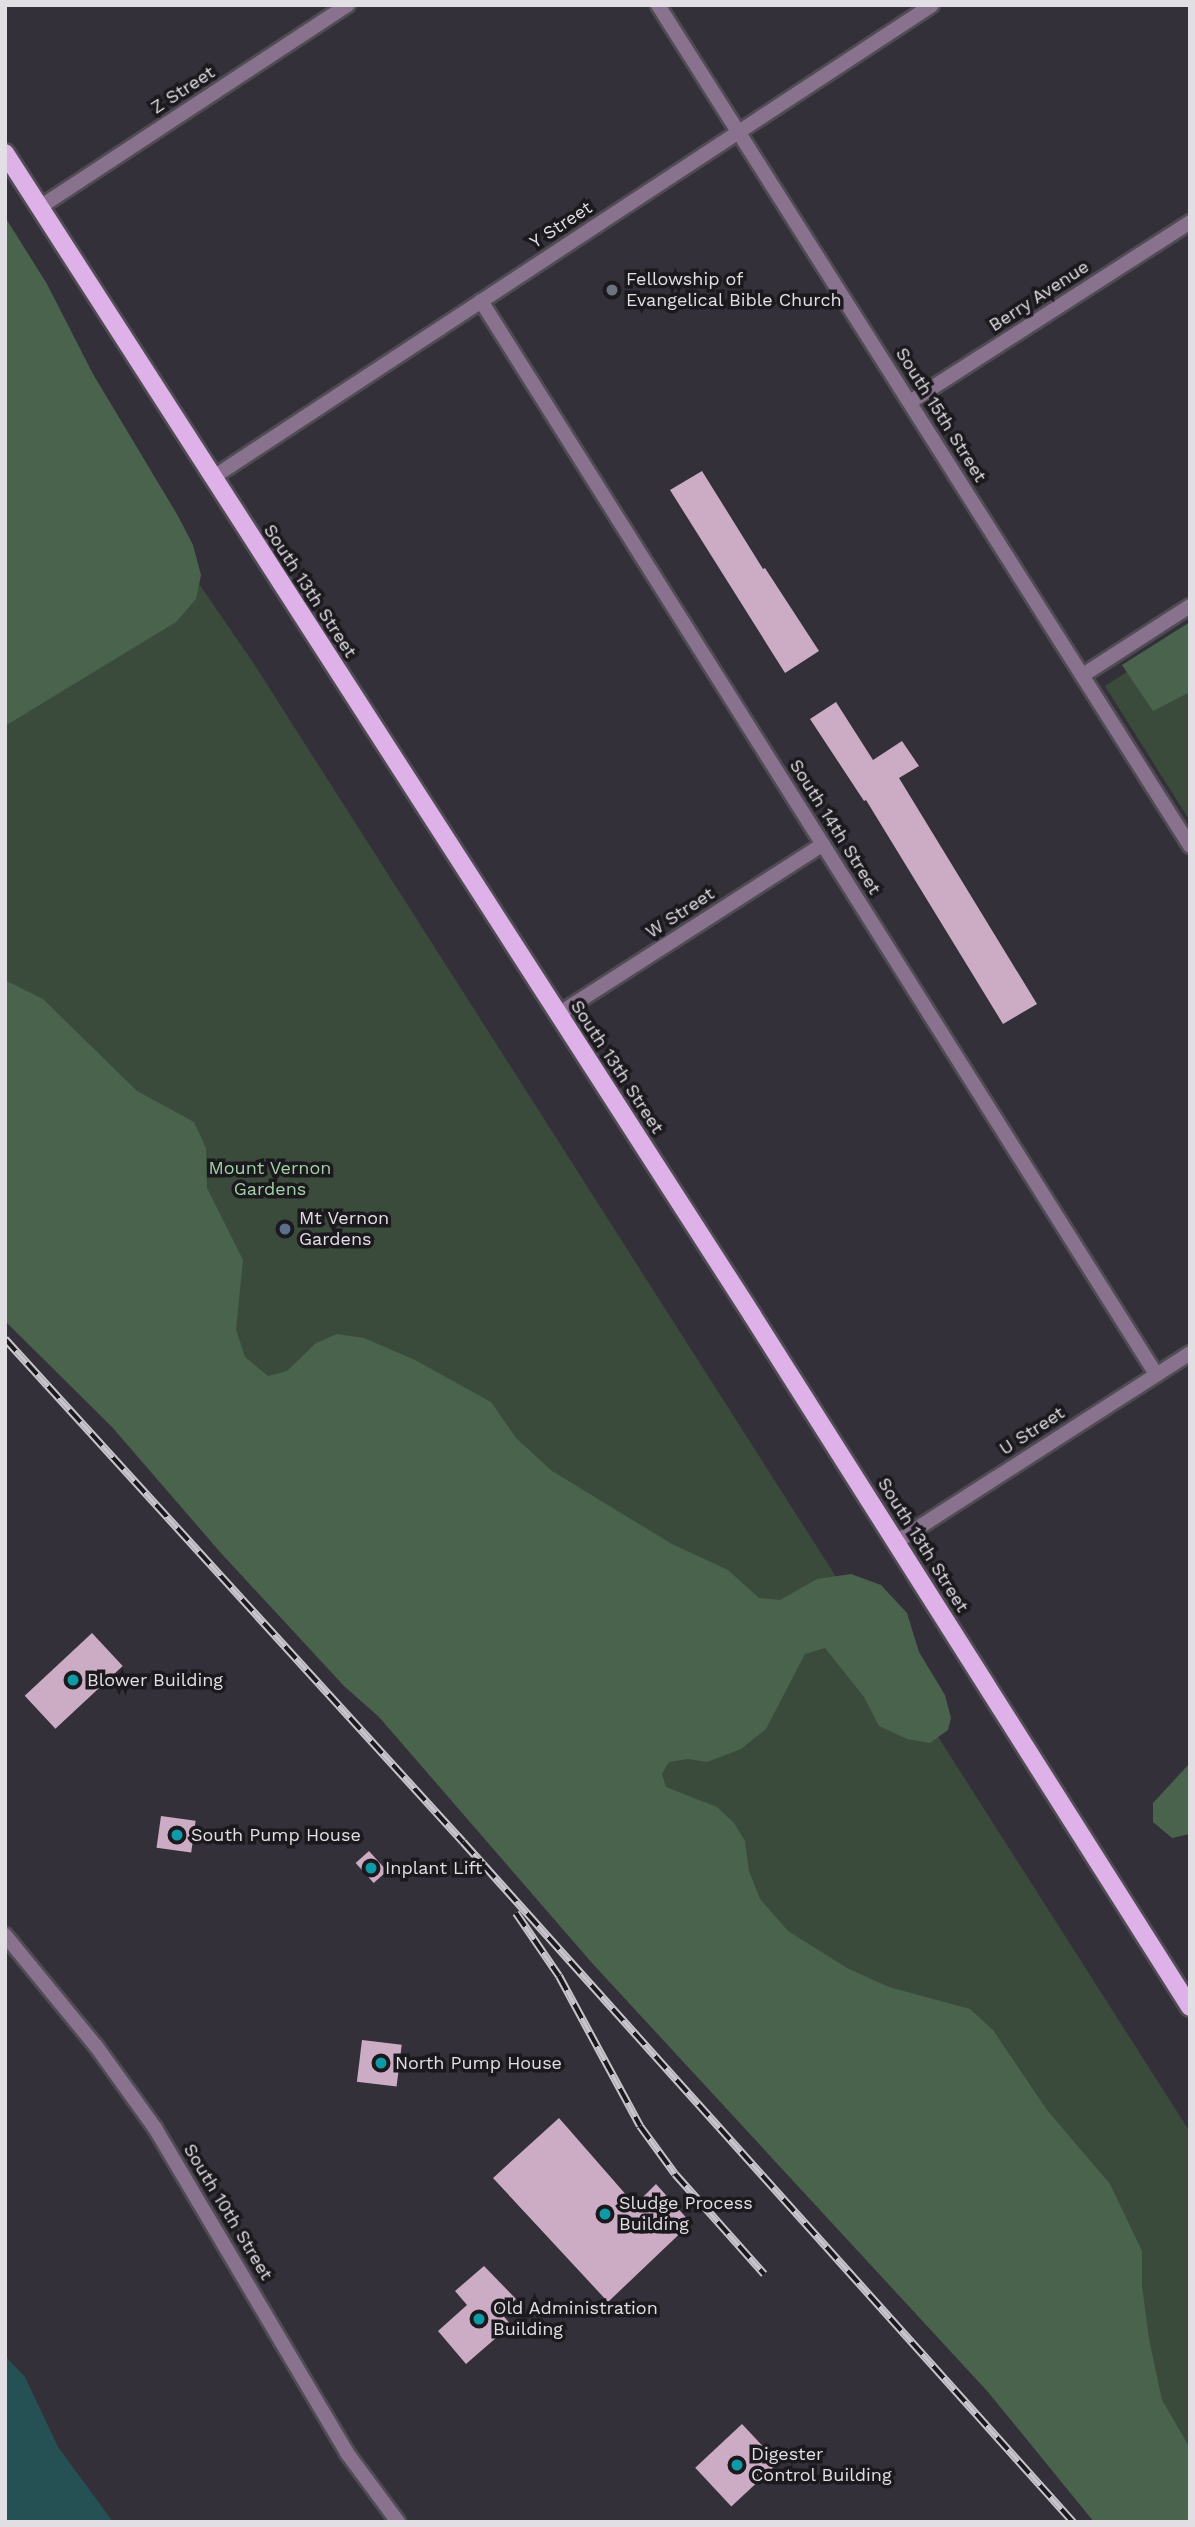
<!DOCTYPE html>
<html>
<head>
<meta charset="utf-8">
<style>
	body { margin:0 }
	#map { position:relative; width:1195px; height:2527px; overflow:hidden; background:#343039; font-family:"Work Sans",sans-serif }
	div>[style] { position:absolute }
	.green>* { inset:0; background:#3a4b3c }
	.forest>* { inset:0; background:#49634c }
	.water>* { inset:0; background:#265154 }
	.building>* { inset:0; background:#cbacc4; transform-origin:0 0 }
	.roads { filter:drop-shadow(2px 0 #504c54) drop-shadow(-2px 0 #504c54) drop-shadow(0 2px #504c54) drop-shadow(0 -2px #504c54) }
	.minor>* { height:14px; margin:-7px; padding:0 7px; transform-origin:7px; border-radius:7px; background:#89728e }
	.primary>* { height:18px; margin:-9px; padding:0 9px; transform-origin:9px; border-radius:9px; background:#dfb1e9 }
	.rail>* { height:8px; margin-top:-4px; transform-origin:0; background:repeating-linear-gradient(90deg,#1b191d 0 16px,#c7c4cb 0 32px); box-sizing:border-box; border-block:2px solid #c7c4cb }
	.dots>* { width:19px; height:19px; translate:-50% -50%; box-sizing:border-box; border:4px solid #1b191d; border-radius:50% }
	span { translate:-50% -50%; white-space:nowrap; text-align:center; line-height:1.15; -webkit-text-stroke:7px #1b191d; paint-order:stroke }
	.street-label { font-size:18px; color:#e1dee4 }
	.poi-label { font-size:18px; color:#e1dee4 }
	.left { translate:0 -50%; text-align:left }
	.park-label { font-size:18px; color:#a2d2a7 }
	.frame { position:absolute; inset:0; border:7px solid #e1dee4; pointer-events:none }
</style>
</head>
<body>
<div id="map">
	<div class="green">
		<div style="clip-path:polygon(5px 292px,97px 435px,254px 664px,1190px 2132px,1190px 2522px,5px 1278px)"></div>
		<div style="clip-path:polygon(1190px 632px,1190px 821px,1105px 686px)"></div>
	</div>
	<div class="forest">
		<div style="clip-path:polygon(5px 217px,47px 284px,93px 374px,178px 516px,193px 545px,201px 575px,196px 599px,176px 622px,5px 726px)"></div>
		<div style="clip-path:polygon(1190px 622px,1190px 692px,1153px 711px,1122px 665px)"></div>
		<div style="clip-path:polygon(5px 980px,43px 999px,137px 1091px,194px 1122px,206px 1148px,207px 1188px,243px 1260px,236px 1329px,245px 1357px,268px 1376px,287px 1371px,316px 1343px,337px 1334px,364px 1338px,415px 1360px,491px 1402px,516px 1438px,552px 1471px,672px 1544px,728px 1570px,759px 1598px,780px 1600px,817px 1579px,851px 1574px,881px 1585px,907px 1613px,919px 1652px,945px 1695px,951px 1718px,948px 1730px,930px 1743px,907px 1739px,879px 1726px,864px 1697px,825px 1648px,805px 1654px,766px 1729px,741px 1749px,707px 1762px,688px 1759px,669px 1762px,662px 1774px,666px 1787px,717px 1807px,734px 1823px,745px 1841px,749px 1871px,760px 1899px,788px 1931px,847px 1968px,889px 1987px,970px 2009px,993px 2030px,1047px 2110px,1110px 2184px,1142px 2251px,1142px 2285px,1149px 2339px,1162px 2400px,1190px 2448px,1190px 2522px,1094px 2522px,988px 2392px,592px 1963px,379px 1717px,344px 1686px,220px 1552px,112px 1427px,5px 1321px)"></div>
		<div style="clip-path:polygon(1190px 1763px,1190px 1834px,1172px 1838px,1153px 1822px,1153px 1803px)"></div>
	</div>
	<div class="water">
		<div style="clip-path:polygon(5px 2356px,25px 2377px,58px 2447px,113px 2522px,5px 2522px)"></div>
	</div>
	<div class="building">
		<div style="clip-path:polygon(702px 471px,763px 569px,765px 568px,819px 651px,785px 673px,670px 490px)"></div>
		<div style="clip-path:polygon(836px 702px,873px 760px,902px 741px,919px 766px,899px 778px,1037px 1004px,1003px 1024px,866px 800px,864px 801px,810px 719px)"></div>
		<div style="left:92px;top:1633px;width:45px;height:92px;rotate:47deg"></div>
		<div style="left:161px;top:1816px;width:35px;height:32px;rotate:8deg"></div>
		<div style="left:369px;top:1851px;width:27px;height:18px;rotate:48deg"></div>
		<div style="left:362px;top:2040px;width:40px;height:42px;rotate:7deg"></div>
		<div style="clip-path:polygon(559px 2118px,635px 2205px,656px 2184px,691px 2223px,608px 2302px,493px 2178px)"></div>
		<div style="clip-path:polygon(484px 2266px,516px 2299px,501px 2313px,511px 2325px,466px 2364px,438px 2331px,467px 2305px,455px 2291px)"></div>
		<div style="left:742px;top:2424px;width:53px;height:64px;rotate:47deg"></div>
	</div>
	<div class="roads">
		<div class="minor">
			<div style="left:658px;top:5px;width:995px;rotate:57.68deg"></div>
			<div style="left:40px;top:207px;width:368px;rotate:-33.3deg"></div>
			<div style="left:481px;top:301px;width:1268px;rotate:57.83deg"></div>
			<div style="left:910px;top:402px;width:333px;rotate:-32.7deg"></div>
			<div style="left:212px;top:478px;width:861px;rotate:-33.3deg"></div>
			<div style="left:1083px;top:675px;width:127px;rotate:-32.8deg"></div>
			<div style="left:557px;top:1015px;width:316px;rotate:-32.7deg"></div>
			<div style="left:896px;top:1542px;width:350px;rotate:-32.7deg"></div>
			<div style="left:5px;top:1935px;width:144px;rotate:50.7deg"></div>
			<div style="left:96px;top:2046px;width:101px;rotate:54.3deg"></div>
			<div style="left:155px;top:2128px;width:377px;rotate:59.4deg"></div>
			<div style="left:347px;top:2453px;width:86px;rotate:53.5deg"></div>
		</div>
		<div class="primary">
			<div style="left:5px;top:153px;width:1381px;rotate:57.26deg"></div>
			<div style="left:752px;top:1315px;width:819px;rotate:57.67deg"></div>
		</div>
	</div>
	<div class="rail">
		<div style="left:5px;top:1339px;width:680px;rotate:47.68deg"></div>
		<div style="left:463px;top:1842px;width:914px;rotate:48.11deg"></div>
		<div style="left:516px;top:1913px;width:76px;rotate:55.7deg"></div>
		<div style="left:559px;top:1976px;width:170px;rotate:61.6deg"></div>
		<div style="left:640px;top:2126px;width:59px;rotate:53.9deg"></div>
		<div style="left:675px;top:2174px;width:134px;rotate:48.3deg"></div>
	</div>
	<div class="dots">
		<div style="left:612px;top:290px;background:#6b7280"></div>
		<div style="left:285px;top:1229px;background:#5c6f8a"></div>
		<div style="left:73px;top:1680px;background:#0f9aa8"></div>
		<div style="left:177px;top:1835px;background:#0f9aa8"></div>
		<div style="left:371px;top:1868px;background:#0f9aa8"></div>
		<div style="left:381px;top:2063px;background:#0f9aa8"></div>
		<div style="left:605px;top:2214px;background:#0f9aa8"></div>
		<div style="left:479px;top:2319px;background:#0f9aa8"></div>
		<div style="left:737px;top:2465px;background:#0f9aa8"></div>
	</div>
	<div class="street-label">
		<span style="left:183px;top:90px;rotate:-33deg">Z Street</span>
		<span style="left:561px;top:225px;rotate:-33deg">Y Street</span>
		<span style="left:1039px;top:296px;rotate:-33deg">Berry Avenue</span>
		<span style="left:941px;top:415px;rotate:58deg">South 15th Street</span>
		<span style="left:310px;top:591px;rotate:57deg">South 13th Street</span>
		<span style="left:835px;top:827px;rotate:58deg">South 14th Street</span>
		<span style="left:680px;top:913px;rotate:-33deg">W Street</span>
		<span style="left:617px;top:1067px;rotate:57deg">South 13th Street</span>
		<span style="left:1032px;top:1431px;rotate:-33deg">U Street</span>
		<span style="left:923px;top:1545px;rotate:58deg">South 13th Street</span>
		<span style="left:228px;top:2212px;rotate:59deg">South 10th Street</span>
	</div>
	<div class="poi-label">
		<span class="left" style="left:626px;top:290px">Fellowship of<br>Evangelical Bible Church</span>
		<span class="left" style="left:299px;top:1229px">Mt Vernon<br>Gardens</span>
		<span class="left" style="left:87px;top:1680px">Blower Building</span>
		<span class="left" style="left:191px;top:1835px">South Pump House</span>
		<span class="left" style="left:385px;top:1868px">Inplant Lift</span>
		<span class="left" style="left:395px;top:2063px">North Pump House</span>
		<span class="left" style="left:619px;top:2214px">Sludge Process<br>Building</span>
		<span class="left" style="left:493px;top:2319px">Old Administration<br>Building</span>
		<span class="left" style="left:751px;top:2465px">Digester<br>Control Building</span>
	</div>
	<div class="park-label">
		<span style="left:270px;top:1179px">Mount Vernon<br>Gardens</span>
	</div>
	<div class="frame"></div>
</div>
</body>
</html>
